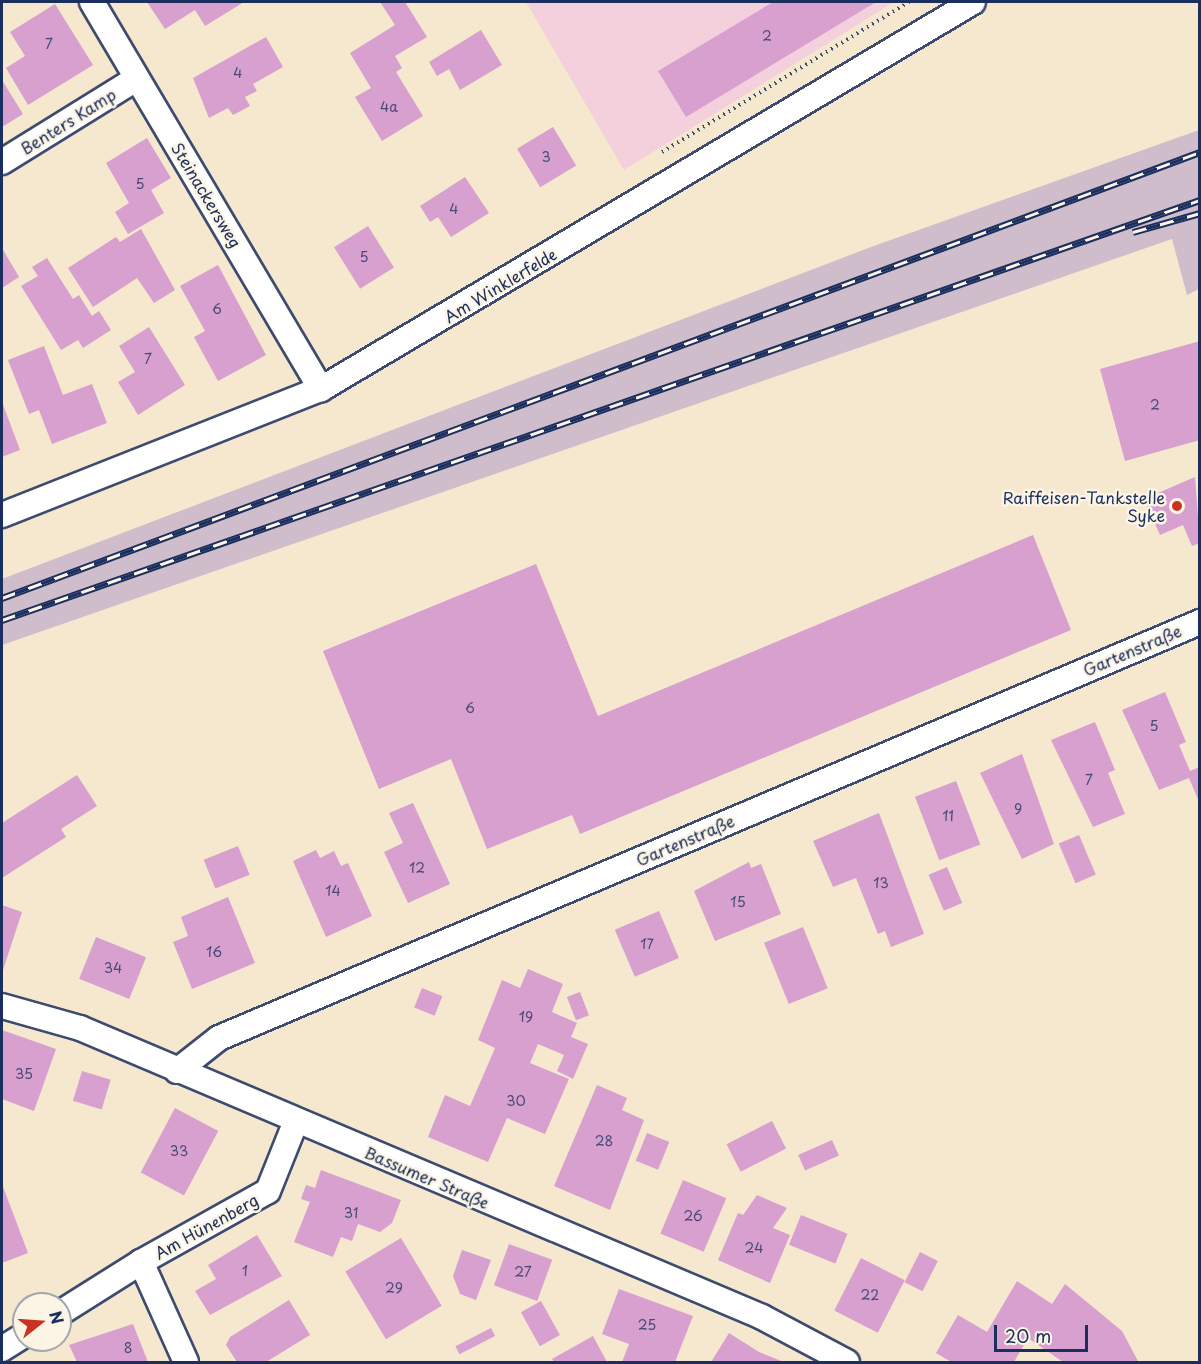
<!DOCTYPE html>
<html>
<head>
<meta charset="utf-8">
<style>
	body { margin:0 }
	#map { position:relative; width:1201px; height:1364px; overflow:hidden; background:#f6e7cf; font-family:"Playpen Sans",sans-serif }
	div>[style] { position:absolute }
	.built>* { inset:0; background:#f4cfdc }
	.industrial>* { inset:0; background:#d0bdcc }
	.building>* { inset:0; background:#d7a0cf; transform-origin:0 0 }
	.path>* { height:4px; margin-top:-2px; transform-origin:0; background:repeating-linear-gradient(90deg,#3c4b6f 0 1.5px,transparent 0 6px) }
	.roads { filter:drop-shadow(2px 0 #3c4b6f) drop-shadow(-2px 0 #3c4b6f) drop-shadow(0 2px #3c4b6f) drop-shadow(0 -2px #3c4b6f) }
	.minor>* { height:24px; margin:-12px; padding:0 12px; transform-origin:12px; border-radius:12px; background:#fff }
	.rail>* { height:7px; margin-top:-3.5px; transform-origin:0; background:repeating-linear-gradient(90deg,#fcf5e5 0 14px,#1b2f5e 0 28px); box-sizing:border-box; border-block:2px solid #1b2f5e }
	.dots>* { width:16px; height:16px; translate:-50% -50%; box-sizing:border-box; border:3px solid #fcf5e5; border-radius:50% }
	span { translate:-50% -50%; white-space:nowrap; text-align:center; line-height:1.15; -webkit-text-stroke:5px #fcf5e5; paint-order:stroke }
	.number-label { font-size:14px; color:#4a4b7a }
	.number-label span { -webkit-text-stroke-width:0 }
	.street-label { font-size:16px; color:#1b2f5e }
	.poi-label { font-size:16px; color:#1b2f5e }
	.right { translate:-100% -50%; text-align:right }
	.frame { position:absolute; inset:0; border:3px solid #1b2f5e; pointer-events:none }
	.north { position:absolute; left:12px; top:1292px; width:60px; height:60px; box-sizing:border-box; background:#fcf5e5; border:2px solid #a2a6af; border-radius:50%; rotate:73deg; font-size:16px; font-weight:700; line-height:24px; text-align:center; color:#1b2f5e }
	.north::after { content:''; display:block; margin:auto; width:21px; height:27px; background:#c8321e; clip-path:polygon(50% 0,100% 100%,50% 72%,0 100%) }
	.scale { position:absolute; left:994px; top:1325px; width:94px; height:27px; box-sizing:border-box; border:3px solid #1b2f5e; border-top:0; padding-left:8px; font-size:18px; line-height:21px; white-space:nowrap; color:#1b2f5e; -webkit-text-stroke:4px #fcf5e5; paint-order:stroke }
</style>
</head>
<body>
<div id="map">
	<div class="built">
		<div style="clip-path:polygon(526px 2px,894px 2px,624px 170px)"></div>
	</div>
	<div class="industrial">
		<div style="clip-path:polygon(1199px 130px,1199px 289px,1187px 295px,1172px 239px,2px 645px,2px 579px,871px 247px)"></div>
	</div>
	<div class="building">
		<div style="clip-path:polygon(147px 2px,244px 2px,205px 26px,195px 10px,165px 29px)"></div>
		<div style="clip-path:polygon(380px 2px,405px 2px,427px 37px,395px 56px,402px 68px,396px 72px,423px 116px,382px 141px,355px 97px,371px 88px,350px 53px,395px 25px)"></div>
		<div style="clip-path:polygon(773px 2px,876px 2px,686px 117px,658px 71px)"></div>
		<div style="clip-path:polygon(55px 4px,93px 65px,28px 105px,6px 68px,25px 56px,10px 32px)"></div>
		<div style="clip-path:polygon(481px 30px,502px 65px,460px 90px,449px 69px,437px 76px,429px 62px)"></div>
		<div style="clip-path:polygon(266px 37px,283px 67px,253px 84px,257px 91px,245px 97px,250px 106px,233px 115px,228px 108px,209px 118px,193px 78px)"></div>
		<div style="clip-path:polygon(2px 80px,23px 114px,2px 127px)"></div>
		<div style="left:553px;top:127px;width:45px;height:42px;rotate:59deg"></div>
		<div style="clip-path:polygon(147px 138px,171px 178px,151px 190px,164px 213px,128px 234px,115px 212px,129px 203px,106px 163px)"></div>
		<div style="clip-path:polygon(465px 177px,489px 213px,451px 237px,438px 217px,430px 222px,420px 206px)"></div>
		<div style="left:368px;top:226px;width:49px;height:40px;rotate:58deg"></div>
		<div style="clip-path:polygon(141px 229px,175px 290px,154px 303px,137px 278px,93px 307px,68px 268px,116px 237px,120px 242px)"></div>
		<div style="clip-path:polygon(2px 248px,19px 277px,2px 288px)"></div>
		<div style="clip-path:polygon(47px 258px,73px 299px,79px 295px,92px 316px,99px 311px,111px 330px,83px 348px,78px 340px,61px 350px,21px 286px,38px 276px,32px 267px)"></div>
		<div style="clip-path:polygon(218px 265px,266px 355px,218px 381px,194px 337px,205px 331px,180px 286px)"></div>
		<div style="clip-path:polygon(149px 327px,185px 385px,138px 415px,118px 382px,135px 372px,119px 346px)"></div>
		<div style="clip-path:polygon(1200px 341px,1200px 440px,1125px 461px,1100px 369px)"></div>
		<div style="clip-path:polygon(44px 346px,63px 395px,92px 384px,107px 423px,52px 444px,39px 410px,29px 414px,8px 360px)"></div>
		<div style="clip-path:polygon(2px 402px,20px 450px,2px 457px)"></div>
		<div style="clip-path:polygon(1195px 477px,1200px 543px,1192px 546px,1183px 525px,1160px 535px,1144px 499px)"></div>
		<div style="clip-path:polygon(1033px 535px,1071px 630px,580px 834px,572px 815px,487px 849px,451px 759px,379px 789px,323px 651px,536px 564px,598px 716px)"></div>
		<div style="clip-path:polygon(1165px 692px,1186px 742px,1179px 745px,1190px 771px,1200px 767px,1200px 804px,1189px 778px,1159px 790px,1122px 710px)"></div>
		<div style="clip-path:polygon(1095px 722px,1115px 770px,1108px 773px,1125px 814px,1093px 827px,1051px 740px)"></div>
		<div style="clip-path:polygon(1022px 754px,1054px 844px,1022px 859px,980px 773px)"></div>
		<div style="clip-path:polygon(77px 775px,97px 806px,61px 829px,66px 837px,2px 878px,2px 823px)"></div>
		<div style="left:956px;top:781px;width:68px;height:44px;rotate:69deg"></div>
		<div style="clip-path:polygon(413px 803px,450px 884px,408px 903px,384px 852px,403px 843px,389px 813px)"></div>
		<div style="clip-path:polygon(879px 813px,924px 934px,891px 947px,885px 931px,878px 934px,856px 878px,833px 887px,813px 841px)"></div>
		<div style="left:1079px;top:835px;width:43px;height:22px;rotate:67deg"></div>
		<div style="left:238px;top:846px;width:31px;height:37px;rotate:68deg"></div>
		<div style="clip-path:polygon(316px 850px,320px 858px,334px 851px,341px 866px,348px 863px,372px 916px,326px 937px,293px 861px)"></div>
		<div style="clip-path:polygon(749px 862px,751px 868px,761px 864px,781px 914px,715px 941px,694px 891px)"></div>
		<div style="left:947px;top:867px;width:39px;height:20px;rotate:67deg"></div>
		<div style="clip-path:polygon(228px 897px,255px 963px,192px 989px,173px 942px,188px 936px,181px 917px)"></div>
		<div style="clip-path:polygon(2px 905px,22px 912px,2px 973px)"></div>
		<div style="left:659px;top:911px;width:51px;height:48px;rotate:67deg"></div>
		<div style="left:803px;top:927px;width:66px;height:42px;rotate:68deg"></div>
		<div style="left:96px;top:937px;width:54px;height:45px;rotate:22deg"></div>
		<div style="clip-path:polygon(528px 969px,563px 984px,552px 1012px,577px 1023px,571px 1037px,588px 1044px,573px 1079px,557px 1071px,564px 1055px,538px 1044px,530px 1063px,569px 1079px,545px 1134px,507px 1118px,488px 1162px,428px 1137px,445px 1095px,470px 1106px,495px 1048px,478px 1040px,502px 980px,520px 988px)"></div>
		<div style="left:422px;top:988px;width:22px;height:21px;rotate:22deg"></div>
		<div style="left:580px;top:992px;width:25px;height:14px;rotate:69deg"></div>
		<div style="clip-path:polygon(2px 1030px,56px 1049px,34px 1111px,2px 1099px)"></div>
		<div style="left:82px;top:1071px;width:30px;height:31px;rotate:17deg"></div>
		<div style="clip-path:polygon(597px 1085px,627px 1098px,622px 1110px,644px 1120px,610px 1210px,554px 1186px)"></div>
		<div style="left:175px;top:1108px;width:49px;height:73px;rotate:28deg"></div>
		<div style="left:772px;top:1121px;width:31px;height:51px;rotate:63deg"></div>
		<div style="left:647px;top:1133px;width:24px;height:30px;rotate:22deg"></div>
		<div style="left:832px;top:1140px;width:17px;height:37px;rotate:66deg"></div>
		<div style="clip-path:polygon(321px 1170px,401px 1200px,392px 1223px,380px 1232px,358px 1224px,352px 1241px,341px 1237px,333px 1257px,294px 1242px,310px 1202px,301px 1199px,306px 1185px,315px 1188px)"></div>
		<div style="left:683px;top:1180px;width:47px;height:58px;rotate:23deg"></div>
		<div style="clip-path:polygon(2px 1184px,28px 1253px,2px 1263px)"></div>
		<div style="clip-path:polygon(757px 1195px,787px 1208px,773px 1228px,790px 1235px,770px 1283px,718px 1260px,738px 1213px,743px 1215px)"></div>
		<div style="left:801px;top:1215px;width:50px;height:32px;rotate:22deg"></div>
		<div style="clip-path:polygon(257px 1235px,282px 1276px,210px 1315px,195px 1291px,216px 1279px,208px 1265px)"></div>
		<div style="left:401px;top:1238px;width:79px;height:65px;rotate:59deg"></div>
		<div style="left:509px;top:1244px;width:46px;height:44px;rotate:20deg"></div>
		<div style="clip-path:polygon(462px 1250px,491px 1260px,476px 1300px,460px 1294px,453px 1276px)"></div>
		<div style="left:920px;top:1252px;width:20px;height:34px;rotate:27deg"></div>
		<div style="left:861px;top:1258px;width:49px;height:59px;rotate:27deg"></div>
		<div style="clip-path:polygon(1017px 1281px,1052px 1304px,1065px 1284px,1122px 1331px,1138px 1361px,1063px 1362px,1028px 1338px,1014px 1362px,951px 1362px,936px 1353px,958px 1315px,987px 1332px)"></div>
		<div style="clip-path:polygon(619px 1289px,693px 1316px,675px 1362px,622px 1362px,629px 1344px,602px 1334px)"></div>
		<div style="clip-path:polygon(289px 1300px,310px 1335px,266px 1362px,237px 1362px,226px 1345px,230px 1337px)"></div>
		<div style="left:541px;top:1301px;width:39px;height:23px;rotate:61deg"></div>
		<div style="clip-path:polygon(133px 1324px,148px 1362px,77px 1362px,69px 1345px)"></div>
		<div style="left:491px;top:1328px;width:9px;height:40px;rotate:63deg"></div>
		<div style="clip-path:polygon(729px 1333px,759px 1352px,784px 1362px,711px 1362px)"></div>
		<div style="clip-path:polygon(593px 1336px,607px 1362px,554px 1362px,552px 1359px)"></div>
	</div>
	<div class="path">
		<div style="left:662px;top:152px;width:289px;rotate:-31.3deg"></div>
	</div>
	<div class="roads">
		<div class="minor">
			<div style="left:92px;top:2px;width:450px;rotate:59.4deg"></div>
			<div style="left:2px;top:162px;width:155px;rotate:-31.8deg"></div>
			<div style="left:2px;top:515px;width:343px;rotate:-21.6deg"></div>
			<div style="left:321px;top:389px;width:758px;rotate:-30.69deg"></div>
			<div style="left:2px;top:1006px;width:81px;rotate:15.8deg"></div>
			<div style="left:80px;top:1028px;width:741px;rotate:22.96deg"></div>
			<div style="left:762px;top:1317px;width:96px;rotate:27.9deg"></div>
			<div style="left:177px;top:1071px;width:53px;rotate:-38.2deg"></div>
			<div style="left:219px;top:1038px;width:1066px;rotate:-22.98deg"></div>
			<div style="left:60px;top:1313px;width:96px;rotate:-32.2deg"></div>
			<div style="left:2px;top:1349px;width:26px;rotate:-32deg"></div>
			<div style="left:186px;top:1362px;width:110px;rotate:-114.2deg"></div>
			<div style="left:141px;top:1262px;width:145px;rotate:-29.2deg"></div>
			<div style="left:268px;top:1191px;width:75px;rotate:-68.2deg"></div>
		</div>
	</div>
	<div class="rail">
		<div style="left:1133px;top:232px;width:70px;rotate:-15.8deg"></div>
		<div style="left:2px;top:598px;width:1278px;rotate:-20.42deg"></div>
		<div style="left:2px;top:620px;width:1269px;rotate:-19.32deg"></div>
	</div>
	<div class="dots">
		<div style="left:1177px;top:506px;background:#c8321e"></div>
	</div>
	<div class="number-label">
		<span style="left:767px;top:36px">2</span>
		<span style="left:49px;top:44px">7</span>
		<span style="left:238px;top:73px">4</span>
		<span style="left:389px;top:107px">4a</span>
		<span style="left:546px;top:157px">3</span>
		<span style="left:140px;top:184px">5</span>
		<span style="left:454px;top:209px">4</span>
		<span style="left:364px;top:257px">5</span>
		<span style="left:217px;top:309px">6</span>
		<span style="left:148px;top:359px">7</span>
		<span style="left:1155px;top:405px">2</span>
		<span style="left:470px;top:708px">6</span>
		<span style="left:1154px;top:726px">5</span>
		<span style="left:1089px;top:780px">7</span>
		<span style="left:1018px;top:809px">9</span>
		<span style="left:948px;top:816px">11</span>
		<span style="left:417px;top:868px">12</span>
		<span style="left:881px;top:883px">13</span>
		<span style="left:333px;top:891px">14</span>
		<span style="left:738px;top:902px">15</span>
		<span style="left:647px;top:944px">17</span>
		<span style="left:214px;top:952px">16</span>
		<span style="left:113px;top:968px">34</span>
		<span style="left:526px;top:1017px">19</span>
		<span style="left:24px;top:1074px">35</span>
		<span style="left:516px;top:1101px">30</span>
		<span style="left:604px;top:1141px">28</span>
		<span style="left:179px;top:1151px">33</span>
		<span style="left:351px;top:1213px">31</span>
		<span style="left:693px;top:1216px">26</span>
		<span style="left:754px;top:1248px">24</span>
		<span style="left:245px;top:1271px">1</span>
		<span style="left:523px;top:1272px">27</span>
		<span style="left:394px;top:1288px">29</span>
		<span style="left:870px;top:1295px">22</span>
		<span style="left:647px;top:1325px">25</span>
		<span style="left:128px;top:1348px">8</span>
	</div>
	<div class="street-label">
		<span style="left:68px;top:121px;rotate:-32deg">Benters Kamp</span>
		<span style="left:207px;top:195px;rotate:59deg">Steinackersweg</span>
		<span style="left:500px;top:285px;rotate:-31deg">Am Winklerfelde</span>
		<span style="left:1132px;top:650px;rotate:-23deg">Gartenstraße</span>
		<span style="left:685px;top:840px;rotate:-23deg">Gartenstraße</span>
		<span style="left:427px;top:1177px;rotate:23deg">Bassumer Straße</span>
		<span style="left:206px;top:1226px;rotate:-29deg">Am Hünenberg</span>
	</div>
	<div class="poi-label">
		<span class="right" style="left:1165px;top:506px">Raiffeisen-Tankstelle<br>Syke</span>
	</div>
	<div class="frame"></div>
	<div class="north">N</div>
	<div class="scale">20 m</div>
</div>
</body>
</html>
